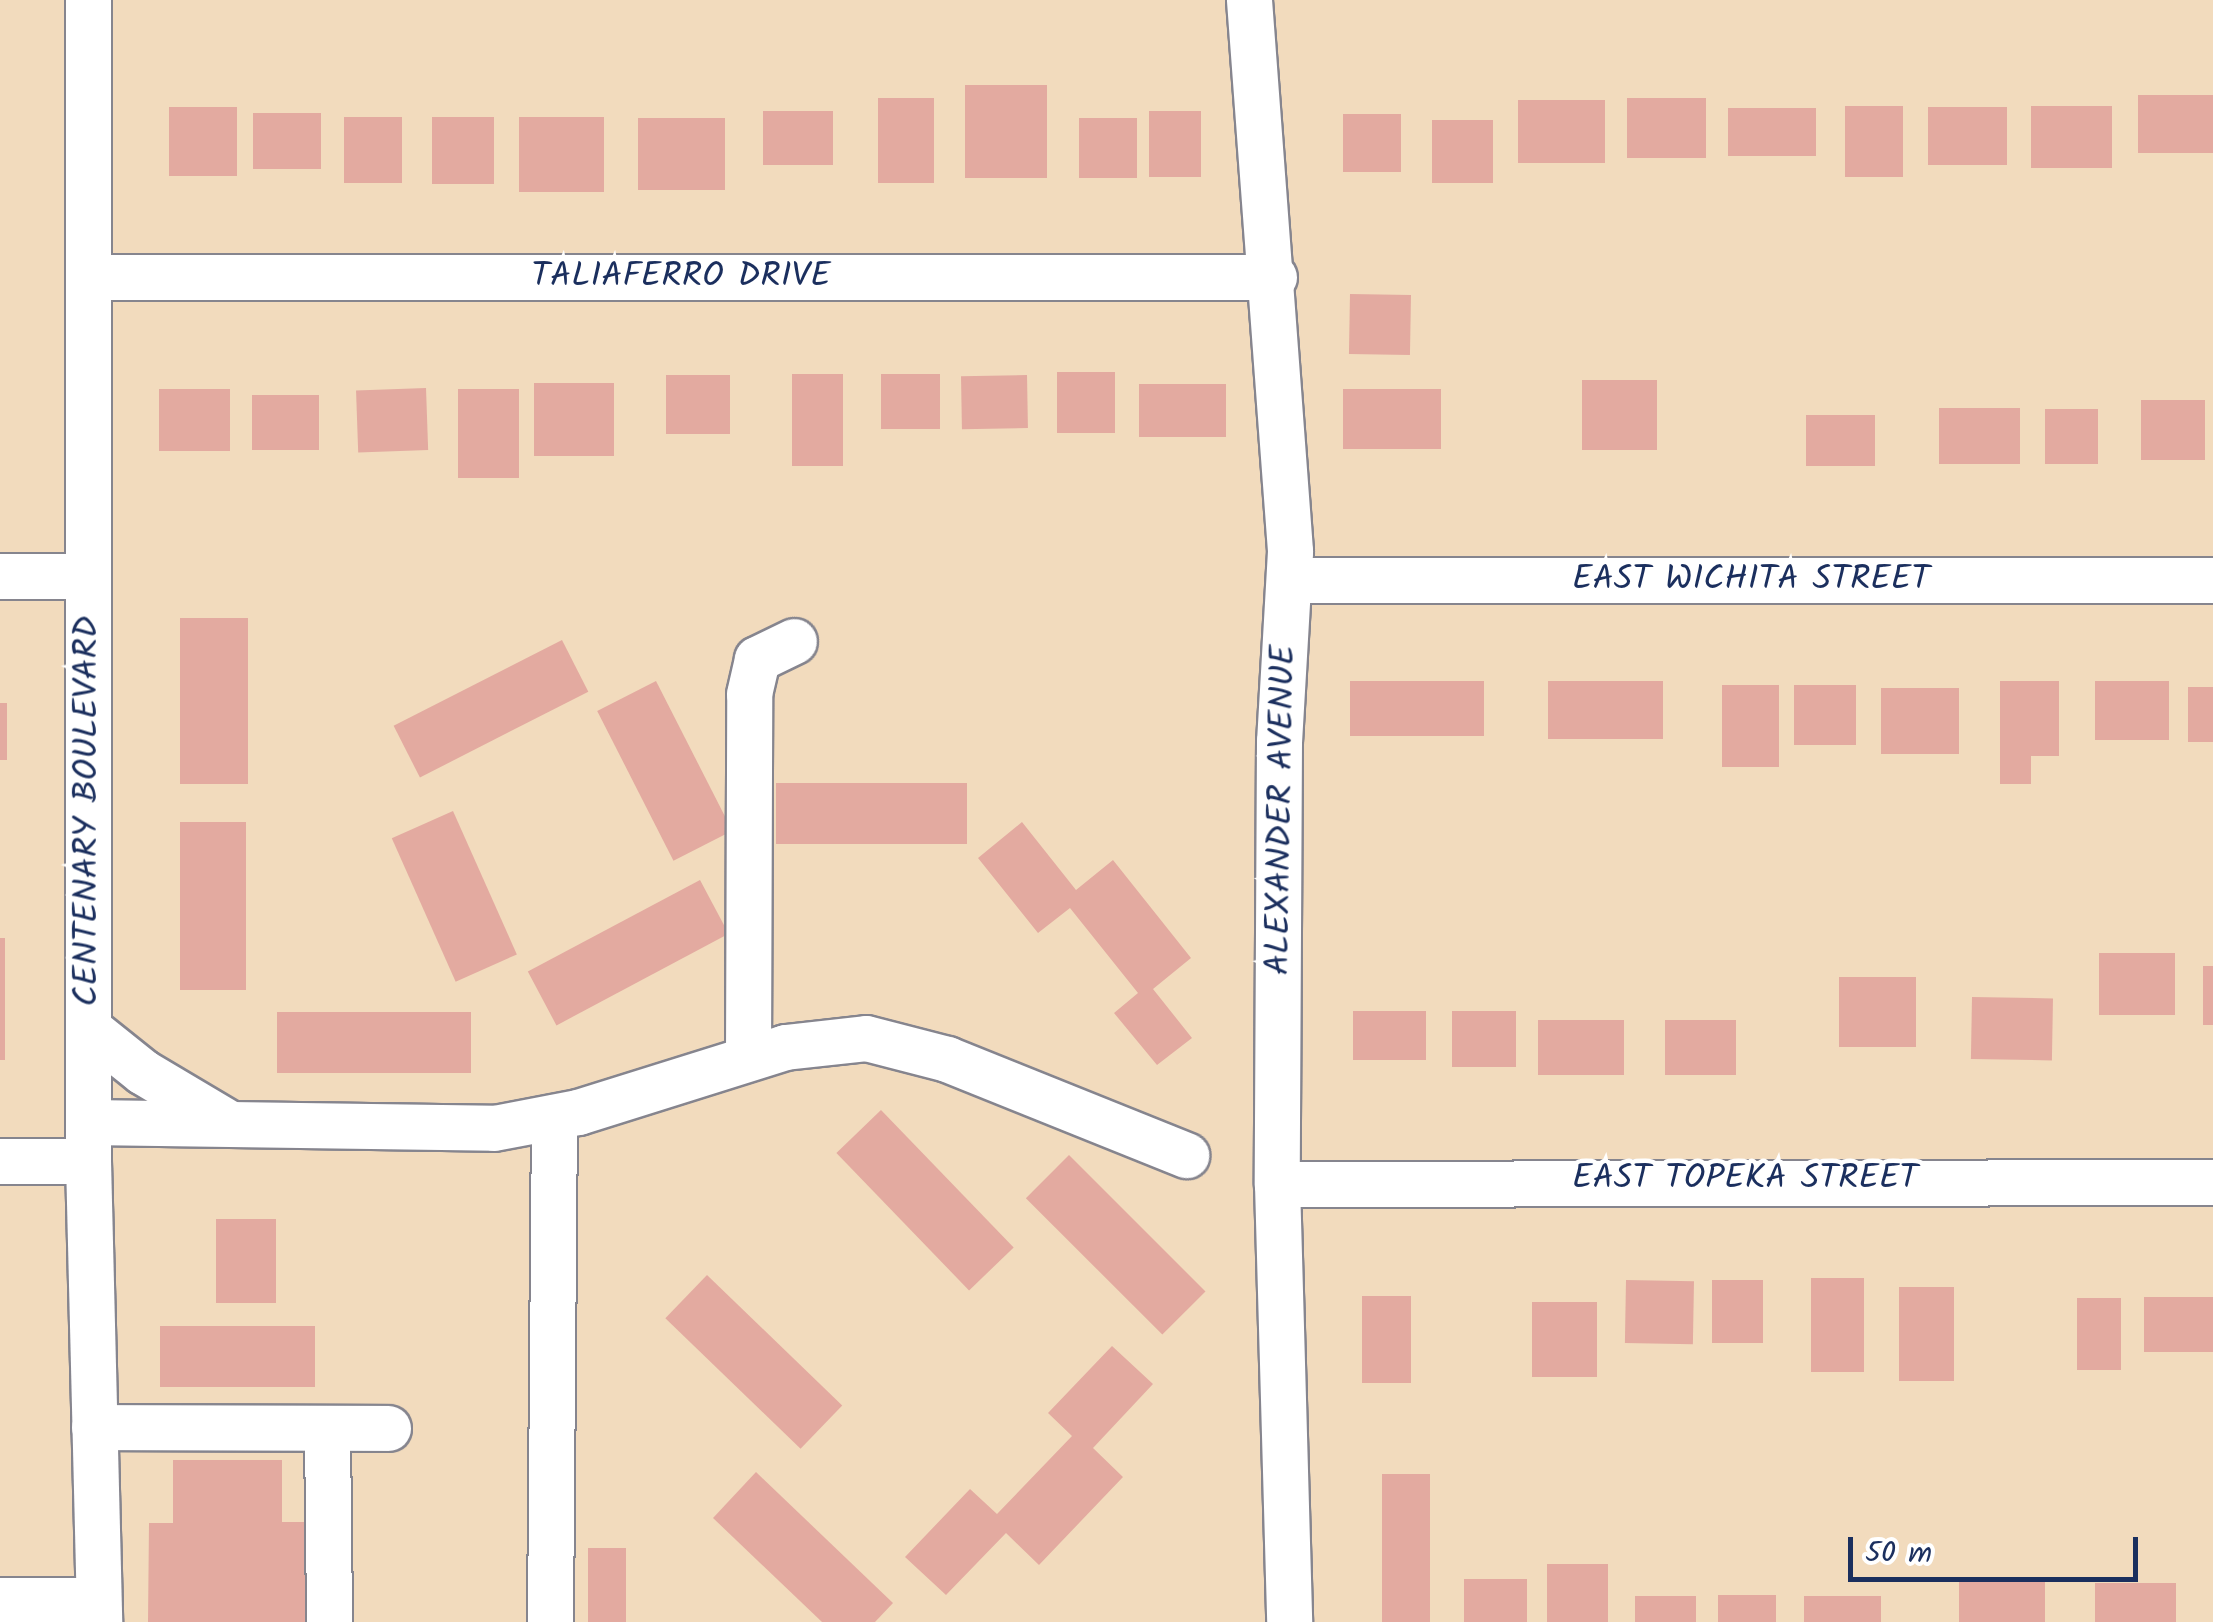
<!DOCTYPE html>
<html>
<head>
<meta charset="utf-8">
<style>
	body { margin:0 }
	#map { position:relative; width:2213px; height:1622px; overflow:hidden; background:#f2dbbd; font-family:Kalam,sans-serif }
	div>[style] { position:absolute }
	.building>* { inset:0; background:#e3aaa0; transform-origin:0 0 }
	.roads { filter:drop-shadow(2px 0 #86858e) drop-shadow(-2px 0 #86858e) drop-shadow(0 2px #86858e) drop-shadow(0 -2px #86858e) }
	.minor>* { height:45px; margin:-22.5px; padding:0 22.5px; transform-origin:22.5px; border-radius:22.5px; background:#fff }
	span { translate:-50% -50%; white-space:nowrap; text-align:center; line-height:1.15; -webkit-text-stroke:9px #fff; paint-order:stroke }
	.street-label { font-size:35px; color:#1b2f5e }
	.scale { position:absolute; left:1848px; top:1537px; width:290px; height:45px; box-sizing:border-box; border:5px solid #1b2f5e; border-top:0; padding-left:12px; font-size:30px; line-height:35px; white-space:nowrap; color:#1b2f5e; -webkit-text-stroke:8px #fff; paint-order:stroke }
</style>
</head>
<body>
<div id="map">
	<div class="building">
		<div style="left:965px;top:85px;width:82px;height:93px"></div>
		<div style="left:2138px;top:95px;width:75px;height:58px"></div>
		<div style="left:878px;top:98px;width:56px;height:85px"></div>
		<div style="left:1627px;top:98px;width:79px;height:60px"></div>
		<div style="left:1518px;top:100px;width:87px;height:63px"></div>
		<div style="left:1845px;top:106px;width:58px;height:71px"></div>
		<div style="left:2031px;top:106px;width:81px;height:62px"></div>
		<div style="left:169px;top:107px;width:68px;height:69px"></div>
		<div style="left:1928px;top:107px;width:79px;height:58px"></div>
		<div style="left:1728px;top:108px;width:88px;height:48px"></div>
		<div style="left:763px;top:111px;width:70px;height:54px"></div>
		<div style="left:1149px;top:111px;width:52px;height:66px"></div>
		<div style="left:253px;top:113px;width:68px;height:56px"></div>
		<div style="left:1343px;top:114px;width:58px;height:58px"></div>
		<div style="left:344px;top:117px;width:58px;height:66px"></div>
		<div style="left:432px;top:117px;width:62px;height:67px"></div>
		<div style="left:519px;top:117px;width:85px;height:75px"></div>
		<div style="left:638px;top:118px;width:87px;height:72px"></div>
		<div style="left:1079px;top:118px;width:58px;height:60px"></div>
		<div style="left:1432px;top:120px;width:61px;height:63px"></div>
		<div style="left:1350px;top:294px;width:61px;height:60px;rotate:1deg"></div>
		<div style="left:1057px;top:372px;width:58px;height:61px"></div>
		<div style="left:792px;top:374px;width:51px;height:92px"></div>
		<div style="left:881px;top:374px;width:59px;height:55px"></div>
		<div style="left:666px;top:375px;width:64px;height:59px"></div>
		<div style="left:1027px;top:375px;width:53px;height:66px;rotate:89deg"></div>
		<div style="left:1582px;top:380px;width:75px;height:70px"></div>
		<div style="left:534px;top:383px;width:80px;height:73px"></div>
		<div style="left:1139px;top:384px;width:87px;height:53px"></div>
		<div style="left:426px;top:388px;width:62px;height:70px;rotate:88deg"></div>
		<div style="left:159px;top:389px;width:71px;height:62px"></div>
		<div style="left:458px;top:389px;width:61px;height:89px"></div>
		<div style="left:1343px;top:389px;width:98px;height:60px"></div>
		<div style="left:252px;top:395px;width:67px;height:55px"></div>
		<div style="left:2141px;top:400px;width:64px;height:60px"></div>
		<div style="left:1939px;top:408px;width:81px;height:56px"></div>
		<div style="left:2045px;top:409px;width:53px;height:55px"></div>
		<div style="left:1806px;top:415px;width:69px;height:51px"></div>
		<div style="left:180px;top:618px;width:68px;height:166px"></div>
		<div style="left:562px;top:640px;width:58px;height:189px;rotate:63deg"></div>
		<div style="left:656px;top:681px;width:168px;height:66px;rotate:63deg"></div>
		<div style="left:1350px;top:681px;width:134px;height:55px"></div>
		<div style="left:1548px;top:681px;width:115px;height:58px"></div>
		<div style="clip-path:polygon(2000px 681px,2059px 681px,2059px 756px,2031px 756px,2031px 784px,2000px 784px)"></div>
		<div style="left:2095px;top:681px;width:74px;height:59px"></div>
		<div style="left:1722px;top:685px;width:57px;height:82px"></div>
		<div style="left:1794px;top:685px;width:62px;height:60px"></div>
		<div style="left:2188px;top:687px;width:25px;height:55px"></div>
		<div style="left:1881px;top:688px;width:78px;height:66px"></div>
		<div style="left:0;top:703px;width:7px;height:57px"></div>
		<div style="left:776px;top:783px;width:191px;height:61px"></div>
		<div style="left:453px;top:811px;width:157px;height:67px;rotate:66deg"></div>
		<div style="left:180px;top:822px;width:66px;height:168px"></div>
		<div style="clip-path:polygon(1022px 822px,1076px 890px,1113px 860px,1191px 958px,1153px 989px,1192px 1038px,1157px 1065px,1114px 1013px,1138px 993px,1070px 908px,1038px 933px,978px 858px)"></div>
		<div style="left:700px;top:880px;width:61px;height:195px;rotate:62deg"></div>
		<div style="left:0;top:938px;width:5px;height:122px"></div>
		<div style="left:2099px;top:953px;width:76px;height:62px"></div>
		<div style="left:2203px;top:966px;width:10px;height:59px"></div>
		<div style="left:1839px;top:977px;width:77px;height:70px"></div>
		<div style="left:1972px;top:997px;width:81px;height:62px;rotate:1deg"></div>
		<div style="left:1353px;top:1011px;width:73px;height:49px"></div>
		<div style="left:1452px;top:1011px;width:64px;height:56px"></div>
		<div style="left:277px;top:1012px;width:194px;height:61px"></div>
		<div style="left:1538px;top:1020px;width:86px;height:55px"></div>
		<div style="left:1665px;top:1020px;width:71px;height:55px"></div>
		<div style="left:881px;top:1110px;width:191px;height:62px;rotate:46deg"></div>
		<div style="left:1069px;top:1155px;width:193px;height:61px;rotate:45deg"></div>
		<div style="left:216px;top:1219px;width:60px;height:84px"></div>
		<div style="left:707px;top:1275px;width:188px;height:60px;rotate:44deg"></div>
		<div style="left:1811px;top:1278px;width:53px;height:94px"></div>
		<div style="left:1626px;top:1280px;width:68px;height:63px;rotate:1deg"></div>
		<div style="left:1712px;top:1280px;width:51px;height:63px"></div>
		<div style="left:1899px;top:1287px;width:55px;height:94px"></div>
		<div style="left:1362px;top:1296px;width:49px;height:87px"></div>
		<div style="left:2144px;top:1297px;width:69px;height:55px"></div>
		<div style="left:2077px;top:1298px;width:44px;height:72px"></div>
		<div style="left:1532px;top:1302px;width:65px;height:75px"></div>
		<div style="left:160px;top:1326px;width:155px;height:61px"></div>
		<div style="clip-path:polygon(1112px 1346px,1153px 1384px,1093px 1448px,1123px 1477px,1039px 1565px,1006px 1533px,946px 1595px,905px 1557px,970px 1489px,997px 1514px,1072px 1436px,1048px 1413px)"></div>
		<div style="clip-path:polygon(173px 1460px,282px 1460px,282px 1522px,306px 1522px,306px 1622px,148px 1622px,149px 1523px,173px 1523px)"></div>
		<div style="clip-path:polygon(756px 1472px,893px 1603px,875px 1622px,822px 1622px,713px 1518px)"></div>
		<div style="left:1382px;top:1474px;width:48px;height:148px"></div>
		<div style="left:588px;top:1548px;width:38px;height:74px"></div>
		<div style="left:1547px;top:1564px;width:61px;height:58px"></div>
		<div style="left:1464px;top:1579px;width:63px;height:43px"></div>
		<div style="left:1959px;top:1579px;width:86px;height:43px"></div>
		<div style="left:2095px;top:1583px;width:81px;height:39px"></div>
		<div style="left:1718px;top:1595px;width:58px;height:27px"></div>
		<div style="left:1635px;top:1596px;width:61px;height:26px"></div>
		<div style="left:1804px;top:1596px;width:77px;height:26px"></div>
	</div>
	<div class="roads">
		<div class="minor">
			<div style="left:88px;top:0;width:1161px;rotate:90deg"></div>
			<div style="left:88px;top:1161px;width:461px;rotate:88.6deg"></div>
			<div style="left:1249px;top:0;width:553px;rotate:85.74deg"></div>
			<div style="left:1290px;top:551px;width:190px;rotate:93.3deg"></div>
			<div style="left:1279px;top:741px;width:443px;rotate:90.3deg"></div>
			<div style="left:1277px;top:1184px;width:438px;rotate:88.4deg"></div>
			<div style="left:88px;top:277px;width:1186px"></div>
			<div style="left:0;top:576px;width:88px"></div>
			<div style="left:1289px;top:580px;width:924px"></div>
			<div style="left:88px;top:1028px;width:70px;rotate:38.7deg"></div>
			<div style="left:143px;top:1072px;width:98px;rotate:30.8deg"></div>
			<div style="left:748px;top:1058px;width:364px;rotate:-89.8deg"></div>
			<div style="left:749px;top:694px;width:36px;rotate:-77deg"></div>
			<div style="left:757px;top:659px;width:41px;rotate:-25.9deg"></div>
			<div style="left:88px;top:1122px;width:406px;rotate:0.8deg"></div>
			<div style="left:494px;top:1128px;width:86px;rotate:-10.8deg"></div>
			<div style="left:578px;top:1112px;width:217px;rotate:-17.4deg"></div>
			<div style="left:785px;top:1047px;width:81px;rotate:-6.3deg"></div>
			<div style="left:866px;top:1038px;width:84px;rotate:14.5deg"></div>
			<div style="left:947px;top:1059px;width:258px;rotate:21.9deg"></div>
			<div style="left:0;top:1161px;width:88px"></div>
			<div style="left:1277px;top:1184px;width:936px;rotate:-0.12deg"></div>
			<div style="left:94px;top:1427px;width:294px;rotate:0.2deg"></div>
			<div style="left:327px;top:1428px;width:194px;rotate:89.4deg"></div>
			<div style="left:0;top:1600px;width:98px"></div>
			<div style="left:550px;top:1622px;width:505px;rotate:-89.55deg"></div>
		</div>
	</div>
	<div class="street-label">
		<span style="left:681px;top:277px">TALIAFERRO DRIVE</span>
		<span style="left:1751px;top:580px">EAST WICHITA STREET</span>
		<span style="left:1282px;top:810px;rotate:-89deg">ALEXANDER AVENUE</span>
		<span style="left:88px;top:811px;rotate:-90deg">CENTENARY BOULEVARD</span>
		<span style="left:1745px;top:1179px">EAST TOPEKA STREET</span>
	</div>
	<div class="scale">50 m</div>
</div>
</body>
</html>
